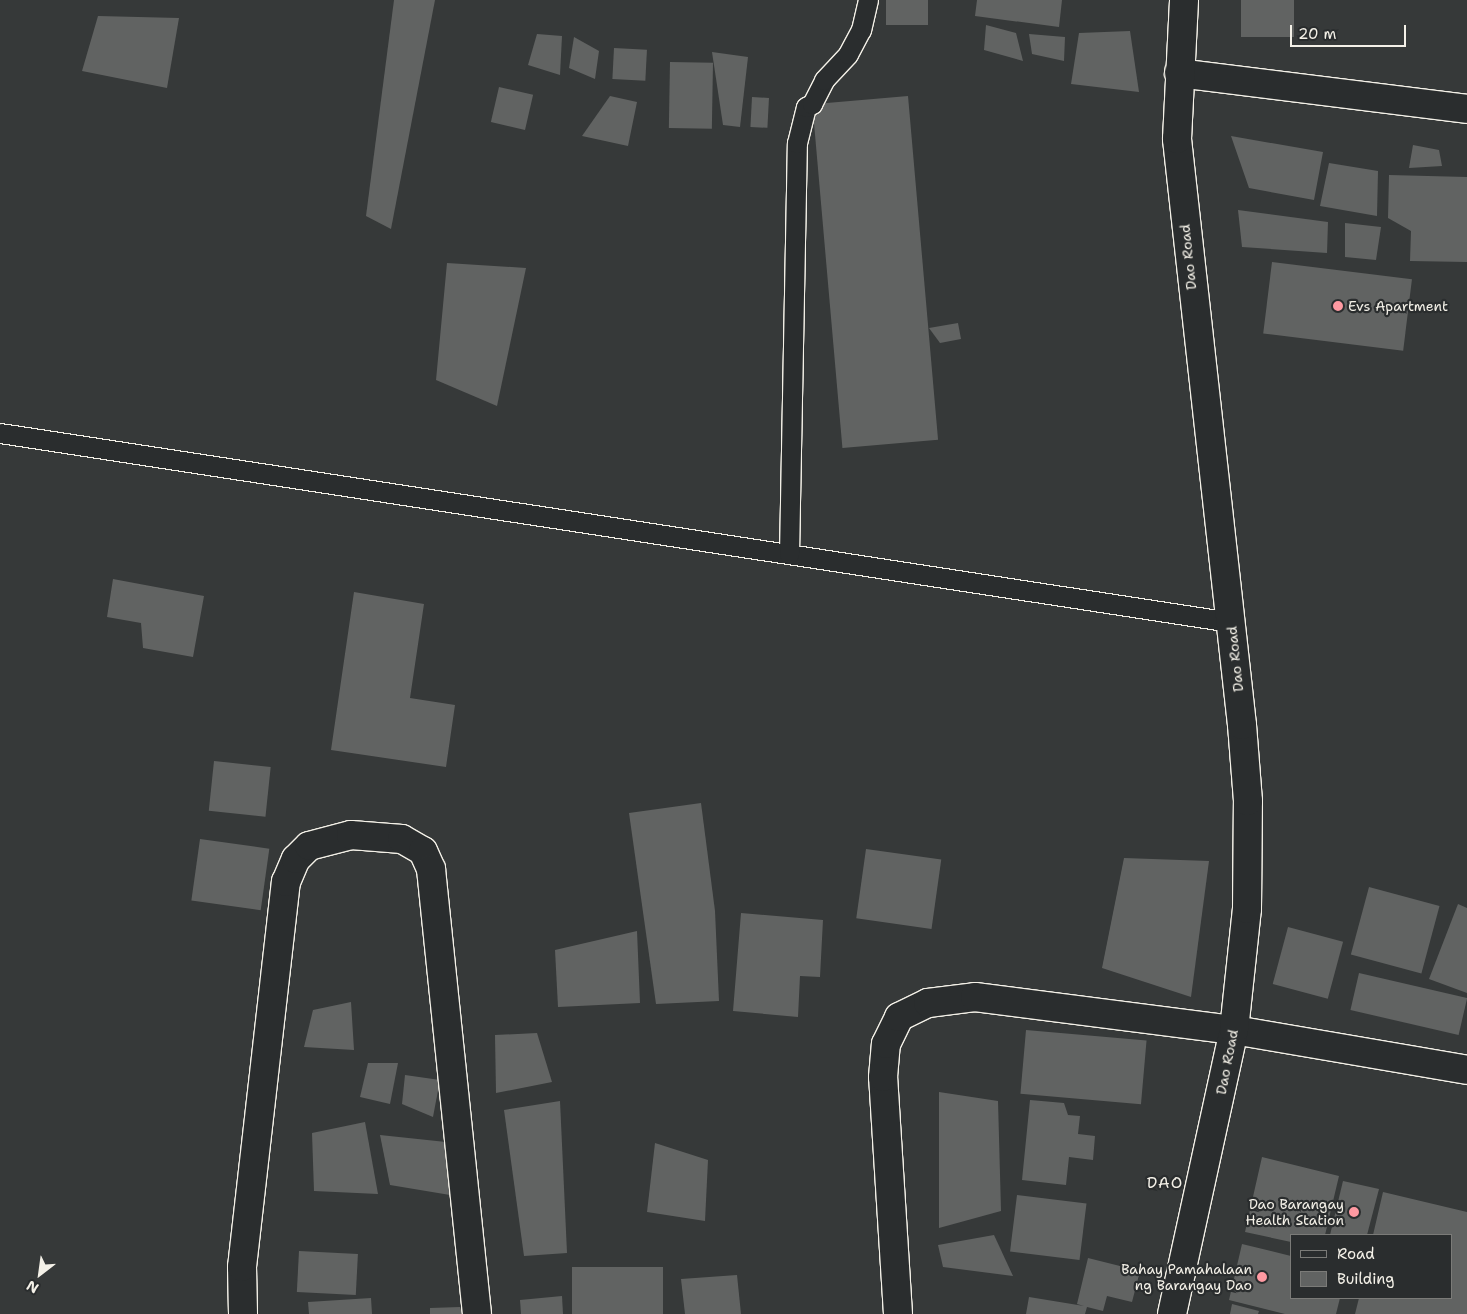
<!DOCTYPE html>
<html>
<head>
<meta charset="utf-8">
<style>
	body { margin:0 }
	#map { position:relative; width:1467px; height:1314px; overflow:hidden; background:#363939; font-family:"Shantell Sans",sans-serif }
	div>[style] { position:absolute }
	.building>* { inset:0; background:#616362; transform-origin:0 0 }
	.roads { filter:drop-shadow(1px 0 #f4f1e8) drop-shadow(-1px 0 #f4f1e8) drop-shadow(0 1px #f4f1e8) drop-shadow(0 -1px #f4f1e8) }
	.lane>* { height:19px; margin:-9.5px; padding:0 9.5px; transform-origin:9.5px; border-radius:9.5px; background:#2a2d2e }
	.street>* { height:28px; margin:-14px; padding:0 14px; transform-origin:14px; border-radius:14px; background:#2a2d2e }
	.secondary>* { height:28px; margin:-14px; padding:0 14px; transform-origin:14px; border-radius:14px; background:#2a2d2e }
	.dots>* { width:14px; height:14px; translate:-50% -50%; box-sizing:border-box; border:2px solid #2a2d2e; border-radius:50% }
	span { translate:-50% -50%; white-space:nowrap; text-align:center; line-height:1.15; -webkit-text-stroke:4.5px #2a2d2e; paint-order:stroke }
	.street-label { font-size:14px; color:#f4f1e8 }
	.poi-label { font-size:14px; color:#f4f1e8 }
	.left { translate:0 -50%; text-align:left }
	.right { translate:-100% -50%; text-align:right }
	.quarter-label { font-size:16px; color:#f4f1e8; letter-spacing:1px }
	.legend { position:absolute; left:1290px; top:1234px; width:162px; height:65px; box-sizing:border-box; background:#2a2d2e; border:1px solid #7b7b78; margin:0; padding:6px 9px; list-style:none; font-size:15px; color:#f4f1e8 }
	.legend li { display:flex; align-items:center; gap:10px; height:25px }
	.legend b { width:25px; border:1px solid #7b7b78 }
	.north { position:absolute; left:15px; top:1249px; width:50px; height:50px; -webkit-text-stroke:4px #2a2d2e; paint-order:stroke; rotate:210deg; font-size:14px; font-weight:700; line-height:20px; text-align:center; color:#f4f1e8 }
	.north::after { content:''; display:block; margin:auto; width:18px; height:22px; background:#f4f1e8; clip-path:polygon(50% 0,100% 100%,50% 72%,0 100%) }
	.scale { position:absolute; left:1290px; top:25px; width:116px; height:22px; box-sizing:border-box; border:2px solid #f4f1e8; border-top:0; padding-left:6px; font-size:15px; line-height:18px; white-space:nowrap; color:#f4f1e8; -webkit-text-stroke:4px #2a2d2e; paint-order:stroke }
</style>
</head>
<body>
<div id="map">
	<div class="building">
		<div style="clip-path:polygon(394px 0,435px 0,391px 229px,366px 216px)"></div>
		<div style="left:886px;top:0;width:42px;height:25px"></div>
		<div style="clip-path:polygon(977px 0,1062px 0,1059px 27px,975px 16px)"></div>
		<div style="left:1241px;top:0;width:53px;height:37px"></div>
		<div style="clip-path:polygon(98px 16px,179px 18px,167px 88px,82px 71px)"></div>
		<div style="clip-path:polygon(986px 25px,1016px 33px,1023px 61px,984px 50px)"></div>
		<div style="clip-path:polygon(1130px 31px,1139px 92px,1071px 84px,1079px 33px)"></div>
		<div style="clip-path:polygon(537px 34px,562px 36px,560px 75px,528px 65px)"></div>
		<div style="clip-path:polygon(1029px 34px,1065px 37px,1064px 61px,1032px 54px)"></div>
		<div style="clip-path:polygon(574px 37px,599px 51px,595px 79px,569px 68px)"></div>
		<div style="left:614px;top:48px;width:33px;height:31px;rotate:3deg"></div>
		<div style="clip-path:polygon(712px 52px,748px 57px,740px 127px,723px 125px)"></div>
		<div style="left:670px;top:62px;width:43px;height:66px;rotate:1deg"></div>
		<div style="left:499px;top:87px;width:35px;height:36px;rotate:13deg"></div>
		<div style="clip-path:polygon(610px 96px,637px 102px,628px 146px,582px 136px)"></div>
		<div style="left:908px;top:96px;width:345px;height:96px;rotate:85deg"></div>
		<div style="left:752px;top:97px;width:17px;height:30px;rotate:3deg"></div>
		<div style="clip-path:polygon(1231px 136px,1323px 152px,1314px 200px,1249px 188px)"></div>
		<div style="clip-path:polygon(1413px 145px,1439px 150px,1442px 166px,1409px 168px)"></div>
		<div style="clip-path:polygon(1329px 163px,1378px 171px,1377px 216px,1320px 206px)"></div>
		<div style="clip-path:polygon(1389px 175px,1467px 177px,1467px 262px,1410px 261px,1411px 231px,1388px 218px)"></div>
		<div style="clip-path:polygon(1238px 210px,1328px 222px,1327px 253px,1242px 247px)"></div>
		<div style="clip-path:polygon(1345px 223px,1381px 227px,1376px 260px,1345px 257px)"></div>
		<div style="left:1272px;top:262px;width:141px;height:72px;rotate:7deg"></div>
		<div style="clip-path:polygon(447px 263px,526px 268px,497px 406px,436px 380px)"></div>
		<div style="clip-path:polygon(958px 323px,961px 339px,940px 343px,929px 328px)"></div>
		<div style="clip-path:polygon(113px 579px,204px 596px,193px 657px,143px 648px,141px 623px,107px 617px)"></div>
		<div style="clip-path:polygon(354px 592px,424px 604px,410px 698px,455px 705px,446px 767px,331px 750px)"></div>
		<div style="left:214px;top:761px;width:57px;height:50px;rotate:6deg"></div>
		<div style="clip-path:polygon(701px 803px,715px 911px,719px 1001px,656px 1004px,629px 813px)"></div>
		<div style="left:200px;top:839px;width:70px;height:62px;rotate:8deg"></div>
		<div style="left:866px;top:849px;width:76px;height:70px;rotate:8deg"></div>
		<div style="clip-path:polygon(1124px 858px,1209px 861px,1191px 997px,1102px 968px)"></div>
		<div style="left:1369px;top:887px;width:73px;height:70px;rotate:15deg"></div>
		<div style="clip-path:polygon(1458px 904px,1467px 908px,1467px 993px,1429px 979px)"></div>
		<div style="clip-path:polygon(741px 913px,823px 920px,820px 977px,800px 976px,798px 1017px,733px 1011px)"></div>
		<div style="left:1288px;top:927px;width:57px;height:59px;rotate:15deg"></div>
		<div style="clip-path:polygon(637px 931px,640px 1003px,558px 1007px,555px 950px)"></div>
		<div style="left:1359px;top:973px;width:111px;height:38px;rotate:13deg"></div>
		<div style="clip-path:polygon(351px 1002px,354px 1050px,304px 1047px,313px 1010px)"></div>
		<div style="left:1026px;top:1030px;width:121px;height:64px;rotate:5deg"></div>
		<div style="clip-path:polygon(537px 1033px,552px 1082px,496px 1093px,495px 1035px)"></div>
		<div style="clip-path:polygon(368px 1063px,398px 1063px,390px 1104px,360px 1097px)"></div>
		<div style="clip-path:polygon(405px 1075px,440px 1080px,433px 1117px,402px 1104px)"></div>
		<div style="clip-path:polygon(939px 1092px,998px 1101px,1001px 1211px,939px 1228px)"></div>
		<div style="clip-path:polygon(1030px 1100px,1064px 1103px,1068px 1115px,1080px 1116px,1078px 1134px,1095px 1136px,1093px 1160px,1069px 1157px,1066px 1185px,1022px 1180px)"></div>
		<div style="clip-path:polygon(560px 1101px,567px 1253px,524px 1256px,504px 1110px)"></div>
		<div style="clip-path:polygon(365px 1122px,378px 1194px,314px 1191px,312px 1133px)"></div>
		<div style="clip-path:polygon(380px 1135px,446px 1142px,450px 1195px,390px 1185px)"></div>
		<div style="clip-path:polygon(655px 1143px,708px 1160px,705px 1221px,647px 1212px)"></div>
		<div style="clip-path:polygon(1262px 1157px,1339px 1176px,1325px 1235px,1291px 1235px,1291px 1242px,1245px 1232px)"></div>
		<div style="clip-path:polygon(1343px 1181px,1379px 1189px,1367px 1235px,1330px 1235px)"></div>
		<div style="clip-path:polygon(1383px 1192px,1467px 1212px,1467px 1314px,1355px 1314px,1359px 1298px,1451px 1298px,1451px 1235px,1373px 1235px)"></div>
		<div style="left:1017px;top:1195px;width:70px;height:57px;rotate:7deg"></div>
		<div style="clip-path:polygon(994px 1235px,1013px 1276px,943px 1267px,938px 1245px)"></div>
		<div style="clip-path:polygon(1242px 1244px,1291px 1256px,1291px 1298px,1340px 1298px,1336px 1314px,1285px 1314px,1229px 1300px)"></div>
		<div style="left:299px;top:1251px;width:59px;height:41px;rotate:3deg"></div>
		<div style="clip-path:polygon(1088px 1258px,1140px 1271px,1132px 1302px,1107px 1296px,1103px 1311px,1087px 1307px,1085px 1314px,1026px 1314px,1029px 1297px,1084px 1306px,1077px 1304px)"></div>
		<div style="left:572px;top:1267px;width:91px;height:47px"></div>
		<div style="clip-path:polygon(737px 1275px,741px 1314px,685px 1314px,681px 1279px)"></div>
		<div style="clip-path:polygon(562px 1296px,563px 1314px,521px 1314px,520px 1300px)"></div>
		<div style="clip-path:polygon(371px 1298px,372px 1314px,309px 1314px,308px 1302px)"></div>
		<div style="clip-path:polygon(1232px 1304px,1259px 1311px,1258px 1314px,1230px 1314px)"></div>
		<div style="clip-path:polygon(460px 1307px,462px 1314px,430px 1314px,430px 1308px)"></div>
	</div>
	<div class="roads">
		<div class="lane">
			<div style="left:0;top:433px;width:1245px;rotate:8.73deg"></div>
			<div style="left:789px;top:554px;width:411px;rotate:-88.9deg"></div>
			<div style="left:797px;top:143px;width:37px;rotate:-76deg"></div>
			<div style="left:806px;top:107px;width:7px;rotate:-27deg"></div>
			<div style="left:812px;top:104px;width:27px;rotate:-63deg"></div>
			<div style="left:824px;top:80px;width:35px;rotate:-47deg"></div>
			<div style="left:848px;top:54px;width:27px;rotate:-62deg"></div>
			<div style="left:861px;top:30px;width:31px;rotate:-77deg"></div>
		</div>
		<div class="street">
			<div style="left:1179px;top:73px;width:290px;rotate:7.1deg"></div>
			<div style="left:243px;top:1314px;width:47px;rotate:-91.2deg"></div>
			<div style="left:242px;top:1267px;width:388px;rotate:-83.5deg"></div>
			<div style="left:286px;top:882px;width:25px;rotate:-67deg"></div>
			<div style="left:296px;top:859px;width:18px;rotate:-45deg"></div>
			<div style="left:309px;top:846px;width:43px;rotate:-14.7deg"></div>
			<div style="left:351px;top:835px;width:51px;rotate:4.5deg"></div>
			<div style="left:402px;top:839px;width:24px;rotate:30deg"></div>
			<div style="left:423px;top:851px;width:20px;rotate:66deg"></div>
			<div style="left:431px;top:869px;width:447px;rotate:84.1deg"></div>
			<div style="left:898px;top:1314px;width:237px;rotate:-93.6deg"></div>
			<div style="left:883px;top:1077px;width:33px;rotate:-85deg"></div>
			<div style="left:886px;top:1044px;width:30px;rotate:-64deg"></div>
			<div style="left:899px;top:1017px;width:32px;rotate:-26deg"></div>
			<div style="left:928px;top:1003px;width:47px;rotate:-7.3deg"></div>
			<div style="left:975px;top:997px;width:261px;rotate:7.3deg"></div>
			<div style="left:1234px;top:1030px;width:236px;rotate:9.7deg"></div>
		</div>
		<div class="secondary">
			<div style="left:1172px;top:1314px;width:291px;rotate:-77.7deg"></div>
			<div style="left:1234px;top:1030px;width:122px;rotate:-83.9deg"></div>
			<div style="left:1247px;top:909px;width:108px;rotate:-89.5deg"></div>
			<div style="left:1248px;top:801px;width:76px;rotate:-94.5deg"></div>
			<div style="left:1242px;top:725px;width:590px;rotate:-96.33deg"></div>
			<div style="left:1177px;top:139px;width:139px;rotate:-87.1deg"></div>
		</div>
	</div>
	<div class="dots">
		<div style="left:1338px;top:306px;background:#ff9aa2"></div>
		<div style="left:1354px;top:1212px;background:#ff9aa2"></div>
		<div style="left:1262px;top:1277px;background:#ff9aa2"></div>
	</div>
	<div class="street-label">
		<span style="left:1188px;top:257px;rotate:-96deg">Dao Road</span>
		<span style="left:1235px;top:659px;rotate:-96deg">Dao Road</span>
		<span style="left:1227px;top:1062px;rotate:-79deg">Dao Road</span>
	</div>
	<div class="poi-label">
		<span class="left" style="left:1348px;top:306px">Evs Apartment</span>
		<span class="right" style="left:1344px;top:1212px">Dao Barangay<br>Health Station</span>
		<span class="right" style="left:1252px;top:1277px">Bahay Pamahalaan<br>ng Barangay Dao</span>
	</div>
	<div class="quarter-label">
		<span style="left:1165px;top:1183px">DAO</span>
	</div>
	<ul class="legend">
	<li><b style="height:6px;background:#2a2d2e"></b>Road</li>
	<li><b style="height:14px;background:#616362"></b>Building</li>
	</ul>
	<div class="north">N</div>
	<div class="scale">20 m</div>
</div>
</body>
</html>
